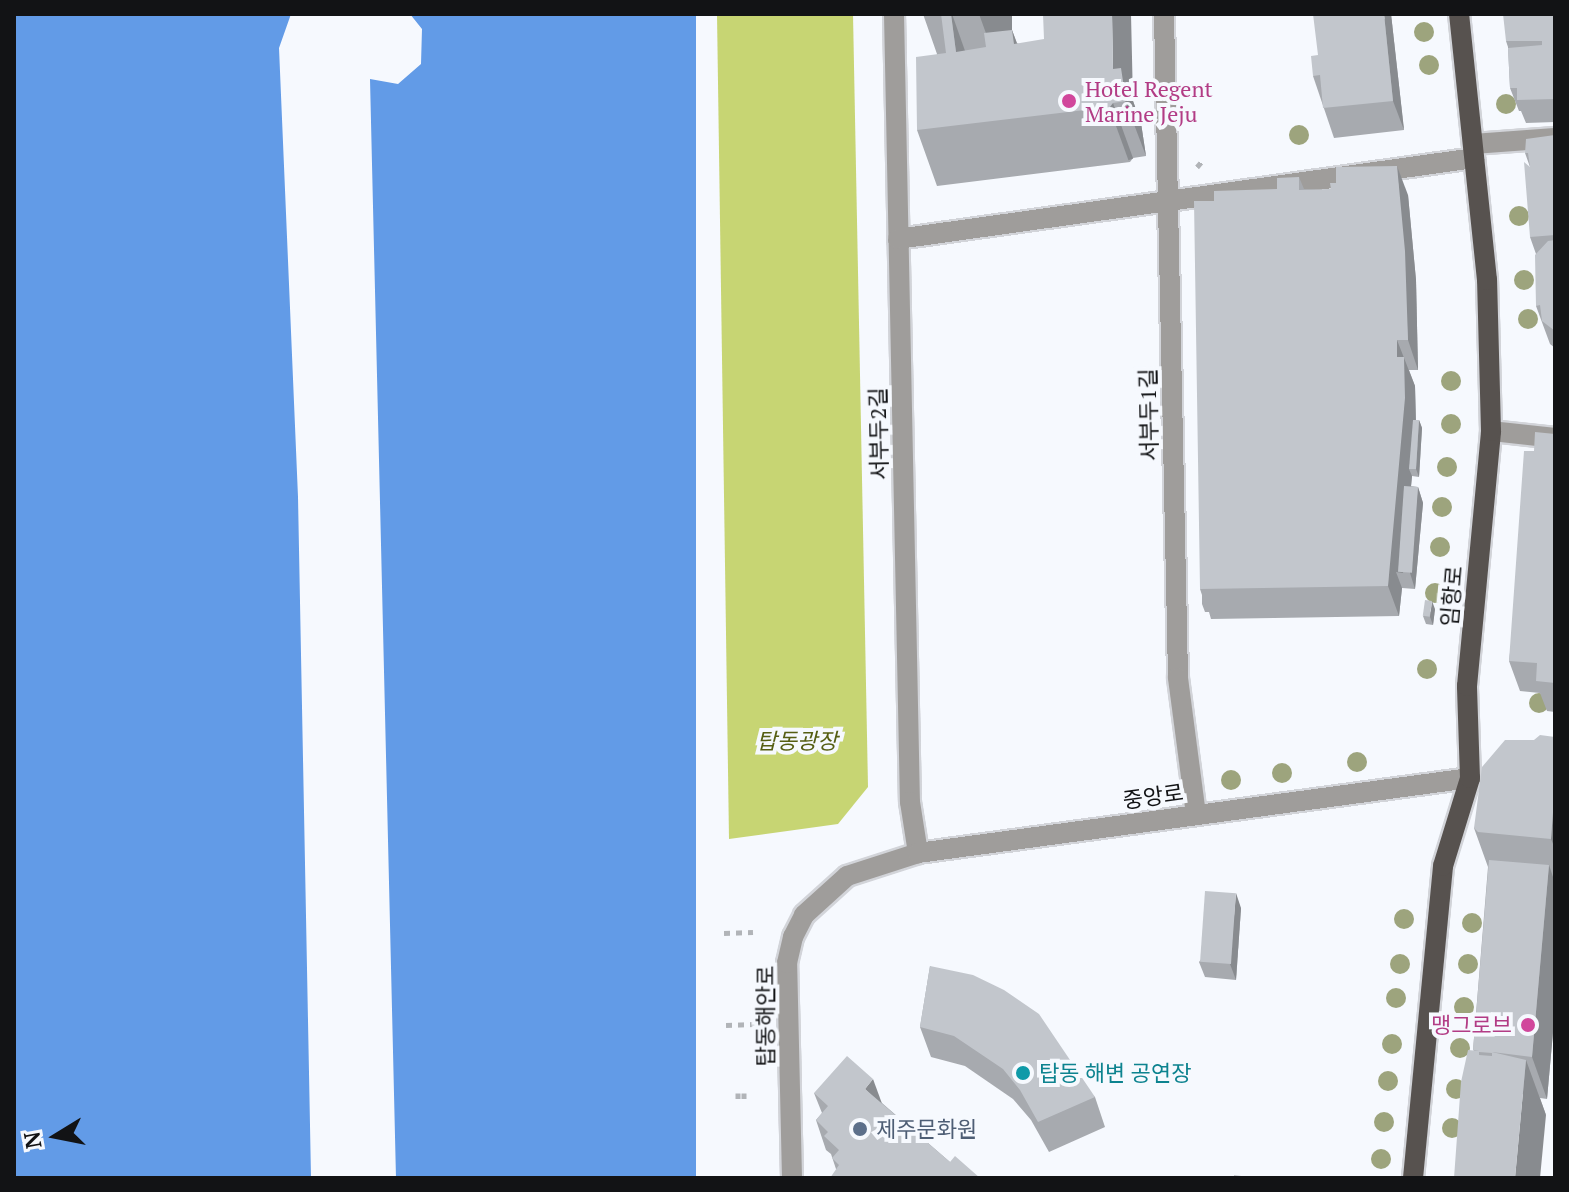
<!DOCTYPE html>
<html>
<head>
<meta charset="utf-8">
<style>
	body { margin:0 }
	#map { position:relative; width:1569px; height:1192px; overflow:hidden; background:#f6f9fe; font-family:"PT Serif","Noto Sans KR",serif }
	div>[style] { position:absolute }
	.green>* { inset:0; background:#c7d573 }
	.water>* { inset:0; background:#629be7; transform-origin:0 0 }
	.pier>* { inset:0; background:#f6f9fe }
	.path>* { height:5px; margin-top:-2.5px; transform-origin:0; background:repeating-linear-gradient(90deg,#b1b4b8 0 6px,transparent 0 12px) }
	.roads { filter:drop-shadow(2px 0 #d2d4d9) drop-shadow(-2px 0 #d2d4d9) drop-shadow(0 2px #d2d4d9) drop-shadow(0 -2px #d2d4d9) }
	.minor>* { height:20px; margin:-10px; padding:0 10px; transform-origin:10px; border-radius:10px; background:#9f9d9b }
	.major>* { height:20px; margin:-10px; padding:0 10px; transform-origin:10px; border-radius:10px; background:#57524f }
	.trees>* { width:20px; height:20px; margin:-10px; border-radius:50%; background:#9da47d }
	.wall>* { inset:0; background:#a7aaaf }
	.shaded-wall>* { inset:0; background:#888b8f; transform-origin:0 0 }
	.building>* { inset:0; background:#c2c6cc; transform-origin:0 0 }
	.dots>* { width:22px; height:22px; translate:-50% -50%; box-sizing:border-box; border:4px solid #f6f9fe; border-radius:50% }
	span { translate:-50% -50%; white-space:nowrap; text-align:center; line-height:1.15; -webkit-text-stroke:8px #f6f9fe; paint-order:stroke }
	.hotel-label { font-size:22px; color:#b23c85 }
	.left { translate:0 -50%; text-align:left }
	.right { translate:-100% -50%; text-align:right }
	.street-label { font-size:22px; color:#121315 }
	.park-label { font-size:22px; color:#555e13; font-style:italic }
	.culture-label { font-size:22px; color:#0d838f }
	.service-label { font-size:22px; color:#4e5e75 }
	.frame { position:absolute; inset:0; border:16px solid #121315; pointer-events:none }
	.north { position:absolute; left:16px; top:1096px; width:80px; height:80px; -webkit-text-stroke:6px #f6f9fe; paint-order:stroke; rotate:260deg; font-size:22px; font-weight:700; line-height:32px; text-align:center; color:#121315 }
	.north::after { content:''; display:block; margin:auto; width:28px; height:36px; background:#121315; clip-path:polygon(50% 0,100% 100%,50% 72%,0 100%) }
</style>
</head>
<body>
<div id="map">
	<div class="green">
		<div style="clip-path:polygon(717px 14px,853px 14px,868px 787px,838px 824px,729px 839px)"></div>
	</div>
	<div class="water">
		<div style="left:14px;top:14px;width:682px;height:1164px"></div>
	</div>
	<div class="pier">
		<div style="clip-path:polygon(291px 14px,410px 14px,422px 29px,421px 64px,398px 84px,370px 79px,396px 1178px,311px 1178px,298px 497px,279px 48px)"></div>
	</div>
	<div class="path">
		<div style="left:1197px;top:167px;width:11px;rotate:-49deg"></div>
		<div style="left:724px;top:933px;width:29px;rotate:-2deg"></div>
		<div style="left:726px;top:1025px;width:29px;rotate:-2deg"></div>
		<div style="left:738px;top:1093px;width:11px;rotate:90deg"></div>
		<div style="left:744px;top:1093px;width:11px;rotate:90deg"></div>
	</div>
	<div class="roads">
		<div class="minor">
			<div style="left:894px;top:14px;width:788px;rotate:88.84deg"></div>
			<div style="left:910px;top:802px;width:52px;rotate:81.1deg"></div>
			<div style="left:1164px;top:14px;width:664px;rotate:88.79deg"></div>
			<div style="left:1178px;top:678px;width:138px;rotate:82.5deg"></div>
			<div style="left:1473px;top:144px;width:82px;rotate:-4.2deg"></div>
			<div style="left:898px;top:239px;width:582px;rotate:-8deg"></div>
			<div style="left:1491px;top:431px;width:64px;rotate:6.2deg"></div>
			<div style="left:792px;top:1178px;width:215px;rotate:-91.3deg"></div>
			<div style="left:787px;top:963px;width:27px;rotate:-77deg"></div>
			<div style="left:793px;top:937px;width:25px;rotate:-63deg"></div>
			<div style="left:804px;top:915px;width:58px;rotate:-42.2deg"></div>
			<div style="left:847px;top:876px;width:75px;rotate:-17.9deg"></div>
			<div style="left:918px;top:853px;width:557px;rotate:-7.74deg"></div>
		</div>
		<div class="major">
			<div style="left:1413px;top:1178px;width:313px;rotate:-84.5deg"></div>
			<div style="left:1443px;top:866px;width:92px;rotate:-72.9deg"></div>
			<div style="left:1470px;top:778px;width:92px;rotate:-91.9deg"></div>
			<div style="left:1467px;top:686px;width:256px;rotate:-84.6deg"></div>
			<div style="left:1491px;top:431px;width:151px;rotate:-91.5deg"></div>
			<div style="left:1487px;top:280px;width:267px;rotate:-96deg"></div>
		</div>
	</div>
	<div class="trees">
		<div style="left:1424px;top:32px"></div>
		<div style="left:1429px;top:65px"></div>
		<div style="left:1506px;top:104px"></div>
		<div style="left:1299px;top:135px"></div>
		<div style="left:1519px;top:216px"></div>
		<div style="left:1524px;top:280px"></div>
		<div style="left:1528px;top:319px"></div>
		<div style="left:1451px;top:381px"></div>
		<div style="left:1451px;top:424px"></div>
		<div style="left:1447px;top:467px"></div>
		<div style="left:1442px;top:507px"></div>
		<div style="left:1440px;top:547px"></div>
		<div style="left:1435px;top:593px"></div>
		<div style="left:1427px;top:669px"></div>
		<div style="left:1539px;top:703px"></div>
		<div style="left:1357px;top:762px"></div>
		<div style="left:1282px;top:773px"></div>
		<div style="left:1231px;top:780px"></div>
		<div style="left:1404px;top:919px"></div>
		<div style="left:1472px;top:923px"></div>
		<div style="left:1400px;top:964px"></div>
		<div style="left:1468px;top:964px"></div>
		<div style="left:1396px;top:998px"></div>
		<div style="left:1464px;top:1007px"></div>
		<div style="left:1392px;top:1044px"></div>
		<div style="left:1460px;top:1048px"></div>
		<div style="left:1388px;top:1081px"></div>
		<div style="left:1456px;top:1089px"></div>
		<div style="left:1384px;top:1122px"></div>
		<div style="left:1452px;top:1128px"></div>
		<div style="left:1381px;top:1159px"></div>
	</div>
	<div class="wall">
		<div style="clip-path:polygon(923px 14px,1012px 14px,1012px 30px,1017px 43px,1133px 101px,1141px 123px,1146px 156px,1133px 158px,1130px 162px,937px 186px,917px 130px,937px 54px)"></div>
		<div style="clip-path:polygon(1391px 14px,1404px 130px,1334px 138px,1313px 76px)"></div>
		<div style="clip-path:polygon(1555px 14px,1555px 122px,1526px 123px,1521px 111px,1519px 111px,1510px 88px,1508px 47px,1506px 41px)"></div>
		<div style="clip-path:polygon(1555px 135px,1555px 348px,1550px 344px,1536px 306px,1536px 254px,1530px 237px,1530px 167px,1525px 153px)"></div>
		<div style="clip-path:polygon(1299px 177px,1304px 189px,1408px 195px,1416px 280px,1418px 370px,1409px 370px,1415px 386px,1416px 420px,1419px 420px,1422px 428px,1419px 477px,1412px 476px,1411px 486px,1418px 487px,1423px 503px,1415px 589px,1402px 588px,1399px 616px,1211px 619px,1209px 612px,1205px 612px,1202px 604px,1202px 595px,1200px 589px,1277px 189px)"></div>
		<div style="clip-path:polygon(1555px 434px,1555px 712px,1547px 711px,1540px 693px,1520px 691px,1509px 661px,1534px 451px)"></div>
		<div style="clip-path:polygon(1435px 609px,1433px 625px,1426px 624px,1423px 616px)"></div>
		<div style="clip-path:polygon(1555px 737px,1555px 1010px,1547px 1099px,1540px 1098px,1546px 1115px,1473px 1050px,1488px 867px,1474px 828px,1534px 740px)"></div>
		<div style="clip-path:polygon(1241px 908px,1236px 980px,1205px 977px,1199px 962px)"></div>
		<div style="clip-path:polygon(930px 966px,1095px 1097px,1105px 1127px,1049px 1152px,1031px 1120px,1013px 1099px,965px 1066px,931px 1057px,920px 1027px)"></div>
		<div style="clip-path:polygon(814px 1093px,882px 1103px,950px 1162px,980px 1178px,836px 1169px,831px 1154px,826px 1150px,816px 1120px,822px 1113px)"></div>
	</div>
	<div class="shaded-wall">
		<div style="clip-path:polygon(951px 14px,952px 14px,970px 65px,956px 52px)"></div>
		<div style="clip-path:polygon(979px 14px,1012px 14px,1012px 30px,1032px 85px,996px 61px)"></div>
		<div style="clip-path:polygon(1112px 14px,1131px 14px,1133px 101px,1141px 123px,1146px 156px,1113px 69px)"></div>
		<div style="clip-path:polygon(1384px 14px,1391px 14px,1404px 130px,1393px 101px)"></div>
		<div style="left:1113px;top:103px;width:59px;height:5px;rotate:70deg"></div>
		<div style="clip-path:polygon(1397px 166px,1408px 195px,1416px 280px,1418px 370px,1408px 340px)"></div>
		<div style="clip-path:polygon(1397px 340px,1415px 386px,1416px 428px,1409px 469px,1412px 476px,1403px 573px,1396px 572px,1402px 588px,1399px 616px,1388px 586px)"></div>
		<div style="clip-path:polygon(1419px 420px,1422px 428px,1419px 477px,1416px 469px)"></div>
		<div style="clip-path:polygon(1418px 487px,1423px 503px,1415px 589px,1410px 573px)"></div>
		<div style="clip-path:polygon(1432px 601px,1435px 609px,1433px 625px,1430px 617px)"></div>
		<div style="clip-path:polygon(1553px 812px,1555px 816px,1555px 849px,1551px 839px)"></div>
		<div style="clip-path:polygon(1549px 865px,1555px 883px,1555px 1010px,1547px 1099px,1532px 1057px)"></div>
		<div style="clip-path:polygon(1236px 893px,1241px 908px,1236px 980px,1230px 964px)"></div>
		<div style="clip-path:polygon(1526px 1060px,1546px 1115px,1540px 1178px,1515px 1178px)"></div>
		<div style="clip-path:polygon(873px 1079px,884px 1109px,865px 1089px)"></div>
	</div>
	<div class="building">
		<div style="clip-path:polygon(941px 14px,951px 14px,956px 52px,986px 47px,984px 33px,1012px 30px,1014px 44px,1044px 39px,1043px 14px,1112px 14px,1113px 69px,1121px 68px,1126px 101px,1113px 103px,1110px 107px,917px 130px,916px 57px,946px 53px)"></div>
		<div style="clip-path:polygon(1313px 14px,1384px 14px,1393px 101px,1323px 108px,1320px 75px,1313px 76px,1311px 56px,1318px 55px)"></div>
		<div style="clip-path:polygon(1503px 14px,1555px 14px,1555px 99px,1517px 100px,1517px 88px,1510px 88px,1508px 48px,1542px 45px,1542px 41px,1506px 41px)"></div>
		<div style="clip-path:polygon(1555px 135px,1555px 235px,1530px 237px,1524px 162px,1530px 167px,1528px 153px,1525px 153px,1526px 139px)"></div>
		<div style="clip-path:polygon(1397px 166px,1405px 251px,1408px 340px,1397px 340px,1397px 357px,1404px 357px,1405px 398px,1388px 586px,1200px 589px,1194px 201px,1214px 201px,1214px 191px,1277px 189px,1277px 178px,1299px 177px,1299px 190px,1331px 189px,1330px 183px,1336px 183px,1336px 167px)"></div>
		<div style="clip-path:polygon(1555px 240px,1555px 331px,1542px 321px,1540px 305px,1536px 306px,1535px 255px,1548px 241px)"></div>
		<div style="clip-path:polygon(1413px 420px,1419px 420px,1416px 469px,1409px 469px)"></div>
		<div style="clip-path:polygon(1535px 432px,1555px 434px,1555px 683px,1536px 681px,1537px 663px,1509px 661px,1524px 451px,1534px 451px)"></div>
		<div style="left:1404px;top:486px;width:14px;height:86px;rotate:4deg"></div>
		<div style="left:1425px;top:600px;width:7px;height:16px;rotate:8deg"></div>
		<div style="clip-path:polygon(1540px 735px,1555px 737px,1555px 812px,1553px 812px,1551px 839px,1478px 832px,1474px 828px,1482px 767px,1505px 740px,1534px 740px)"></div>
		<div style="clip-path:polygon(1489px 860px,1549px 865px,1532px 1057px,1492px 1052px,1492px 1053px,1479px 1052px,1479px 1051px,1473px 1050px)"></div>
		<div style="left:1205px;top:891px;width:31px;height:71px;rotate:4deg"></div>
		<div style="clip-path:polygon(930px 966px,973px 975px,1004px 990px,1039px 1014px,1095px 1097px,1038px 1122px,1020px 1090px,1003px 1069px,954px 1036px,920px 1027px)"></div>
		<div style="clip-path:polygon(1468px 1050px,1479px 1051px,1479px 1055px,1492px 1056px,1492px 1052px,1526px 1060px,1515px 1178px,1454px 1178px,1461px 1082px)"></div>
		<div style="clip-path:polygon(847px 1056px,873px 1079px,865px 1089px,950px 1162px,955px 1156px,980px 1178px,830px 1178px,839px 1165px,832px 1158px,839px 1150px,824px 1136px,828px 1132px,816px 1120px,828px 1106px,814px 1093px)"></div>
		<div style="clip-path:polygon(1234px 1175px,1256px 1178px,1234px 1178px)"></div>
	</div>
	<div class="dots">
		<div style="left:1069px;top:101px;background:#d1479c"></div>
		<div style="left:1528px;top:1025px;background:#d1479c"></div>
		<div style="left:1023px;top:1073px;background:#0f9aa8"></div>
		<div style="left:860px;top:1129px;background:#5c6f8a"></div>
	</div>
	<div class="hotel-label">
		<span class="left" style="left:1085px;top:101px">Hotel Regent<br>Marine Jeju</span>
		<span class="right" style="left:1512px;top:1025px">맹그로브</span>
	</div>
	<div class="street-label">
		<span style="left:1148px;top:415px;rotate:-91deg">서부두1길</span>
		<span style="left:878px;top:434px;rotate:-91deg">서부두2길</span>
		<span style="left:1451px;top:596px;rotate:-85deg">임항로</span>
		<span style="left:1153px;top:796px;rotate:-8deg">중앙로</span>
		<span style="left:765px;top:1016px;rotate:-90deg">탑동해안로</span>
	</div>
	<div class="park-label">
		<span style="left:797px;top:741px">탑동광장</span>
	</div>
	<div class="culture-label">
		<span class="left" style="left:1039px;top:1073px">탑동 해변 공연장</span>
	</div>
	<div class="service-label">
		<span class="left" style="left:876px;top:1129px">제주문화원</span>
	</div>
	<div class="frame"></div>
	<div class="north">N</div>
</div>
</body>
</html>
